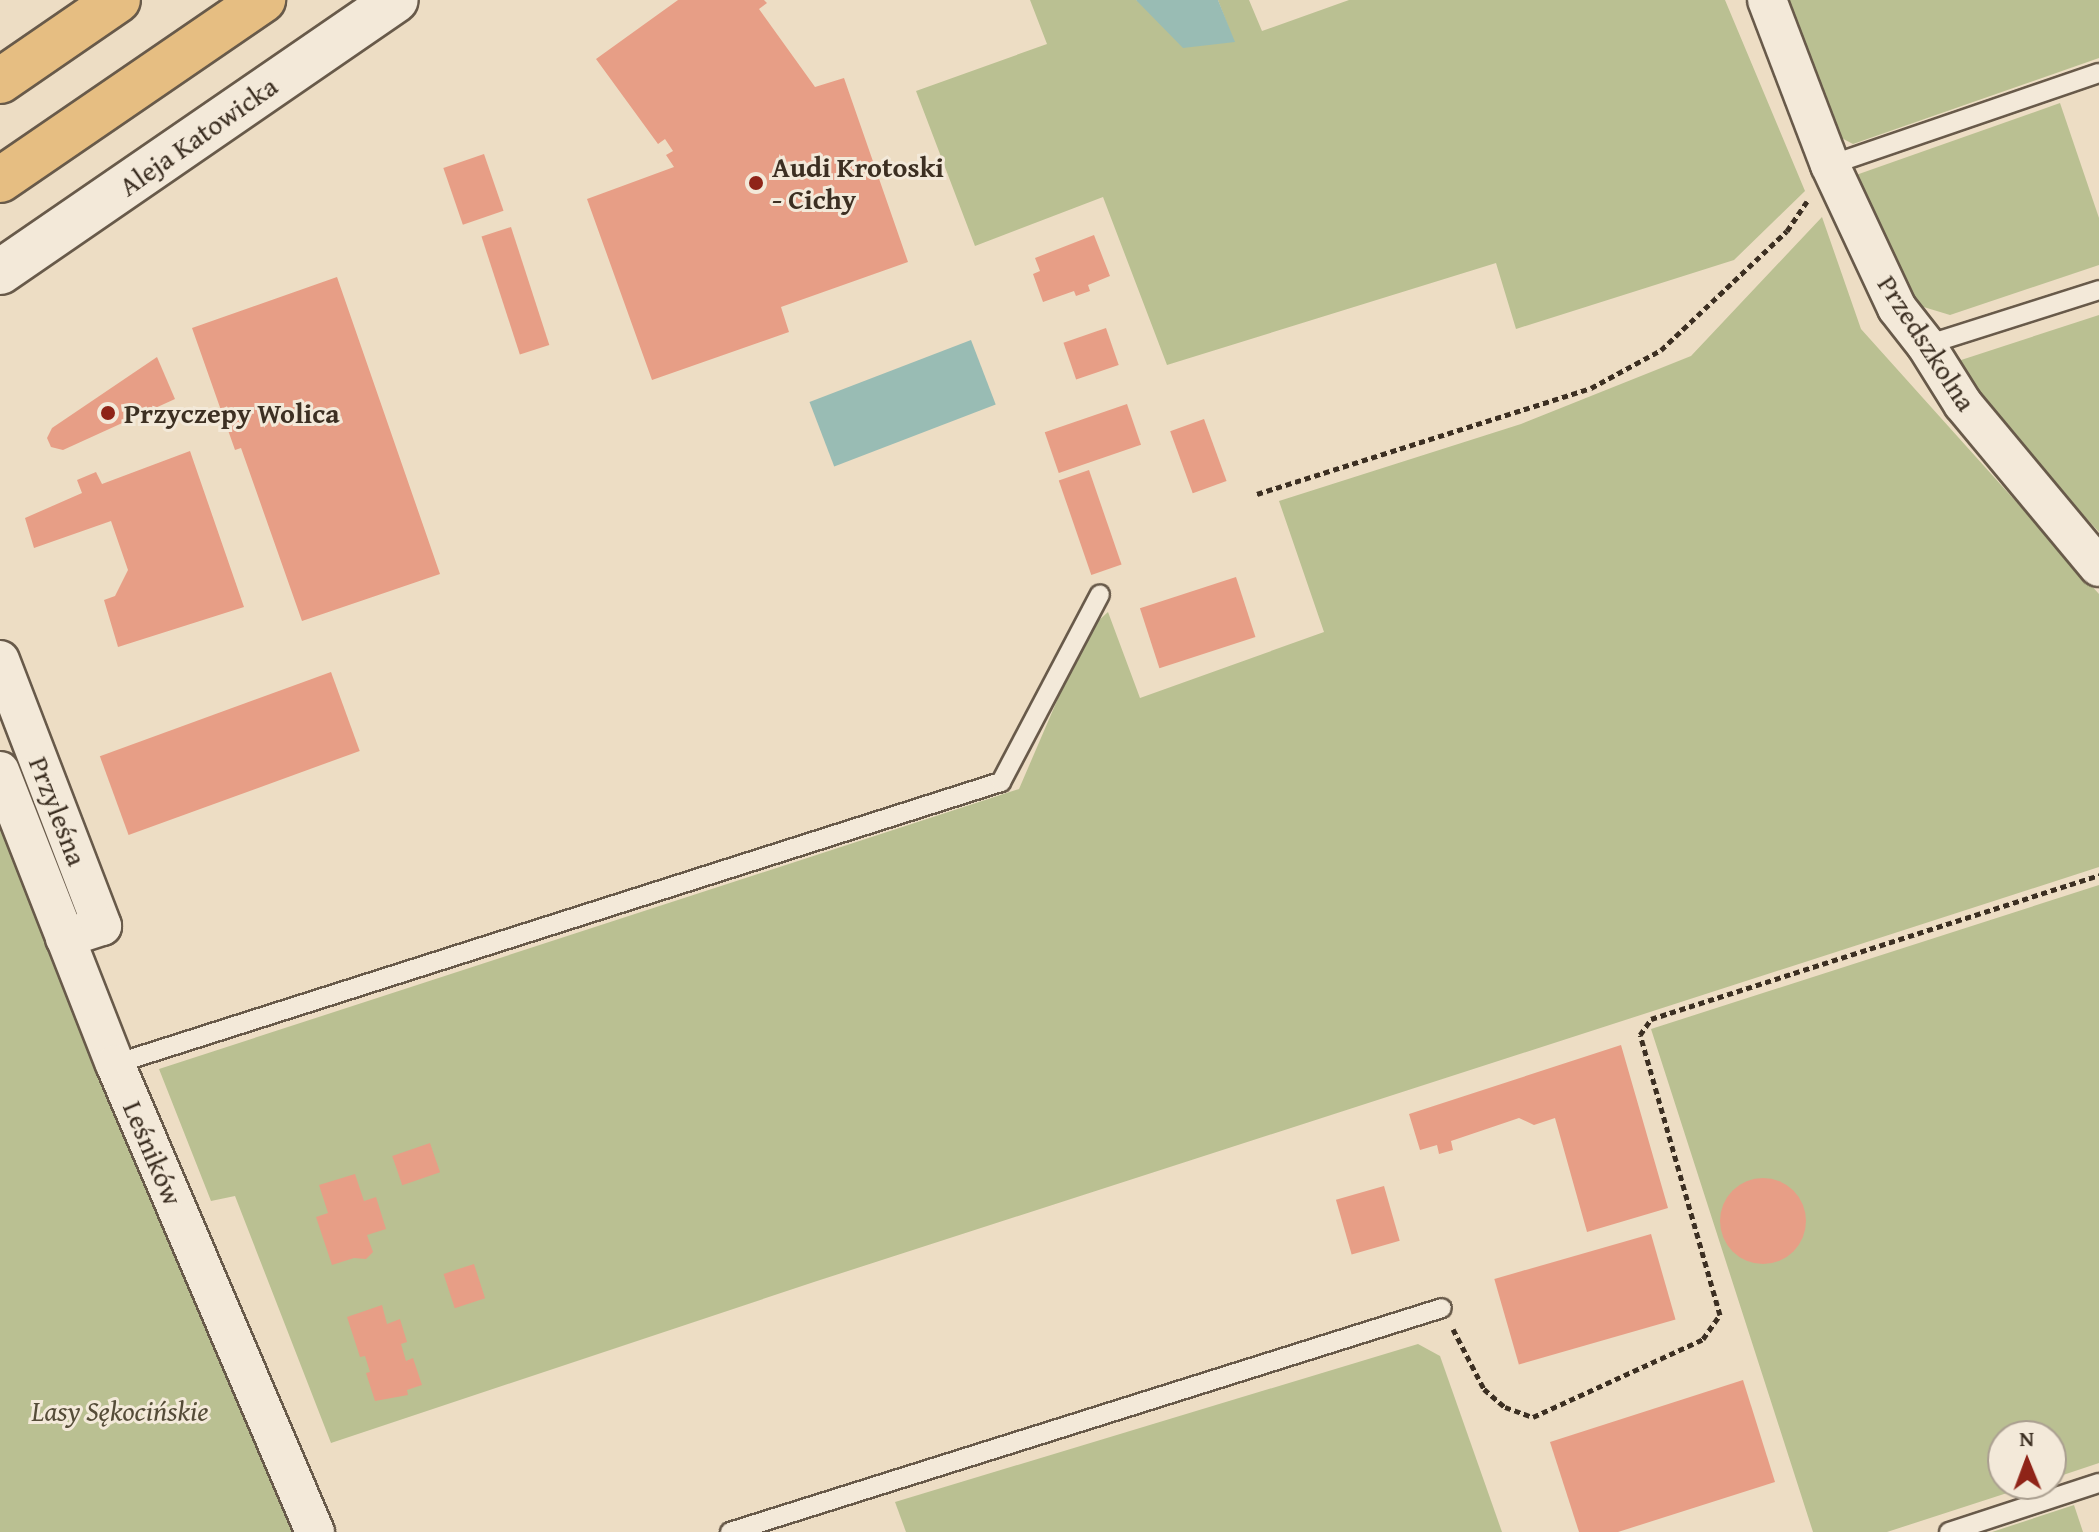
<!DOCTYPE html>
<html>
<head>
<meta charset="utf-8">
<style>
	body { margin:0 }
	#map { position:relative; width:2099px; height:1532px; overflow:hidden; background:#edddc4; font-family:"Gentium Book Plus",serif }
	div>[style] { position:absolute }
	.green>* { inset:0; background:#bac092 }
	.water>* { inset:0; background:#99bcb4; transform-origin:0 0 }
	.building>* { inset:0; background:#e79e86; transform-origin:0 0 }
	.round { border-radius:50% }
	.path>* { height:5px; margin-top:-2.5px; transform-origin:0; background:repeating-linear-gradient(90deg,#3c2f22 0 6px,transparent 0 10px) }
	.roads { filter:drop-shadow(2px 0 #685a4a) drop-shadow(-2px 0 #685a4a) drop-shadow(0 2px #685a4a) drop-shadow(0 -2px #685a4a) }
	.lane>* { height:18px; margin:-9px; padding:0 9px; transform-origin:9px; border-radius:9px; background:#f3e9d9 }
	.street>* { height:38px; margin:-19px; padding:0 19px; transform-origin:19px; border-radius:19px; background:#f3e9d9 }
	.secondary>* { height:44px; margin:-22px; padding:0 22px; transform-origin:22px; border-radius:22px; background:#f3e9d9 }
	.highway>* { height:44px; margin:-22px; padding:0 22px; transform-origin:22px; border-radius:22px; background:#e6be82 }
	.dots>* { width:22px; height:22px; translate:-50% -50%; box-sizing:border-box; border:4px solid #f3e9d9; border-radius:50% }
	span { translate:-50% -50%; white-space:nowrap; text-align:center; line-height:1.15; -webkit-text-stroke:6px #f3e9d9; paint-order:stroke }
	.street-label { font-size:28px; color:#3c2f22 }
	.poi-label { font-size:28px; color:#3c2f22; font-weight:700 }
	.left { translate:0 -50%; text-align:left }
	.park-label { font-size:28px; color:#554c38; font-style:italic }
	.north { position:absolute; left:1987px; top:1420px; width:80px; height:80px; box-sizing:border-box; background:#f3e9d9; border:2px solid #aa9f90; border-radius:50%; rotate:359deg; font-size:22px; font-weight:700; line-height:32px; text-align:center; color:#3c2f22 }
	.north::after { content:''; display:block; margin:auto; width:28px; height:36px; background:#8f2418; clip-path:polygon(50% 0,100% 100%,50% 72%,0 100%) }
</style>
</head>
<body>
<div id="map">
	<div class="green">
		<div style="clip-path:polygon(1030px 0,1136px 0,1234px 42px,1218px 0,1249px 0,1262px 31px,1349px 0,1725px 0,1805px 191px,1734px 260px,1516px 329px,1496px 263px,1167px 365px,1103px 197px,975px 246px,916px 91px,1047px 44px)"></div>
		<div style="clip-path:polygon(1781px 0,2099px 0,2099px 58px,1853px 144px,1832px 133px)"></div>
		<div style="clip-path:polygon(2060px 103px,2099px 218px,2099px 265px,1950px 315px,1917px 305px,1898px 280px,1856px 175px)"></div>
		<div style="clip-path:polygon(1822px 217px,1861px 329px,2099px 594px,2099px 867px,817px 1281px,331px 1443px,235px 1196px,211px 1201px,159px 1069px,1019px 789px,1087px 631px,1108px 612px,1140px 698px,1324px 632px,1279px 501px,1521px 424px,1691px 356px)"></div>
		<div style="clip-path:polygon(2099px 315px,2099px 532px,2006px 431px,1955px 362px)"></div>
		<div style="clip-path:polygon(0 793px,299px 1532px,0 1532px)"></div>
		<div style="clip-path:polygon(2099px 885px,2099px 1463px,2051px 1479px,2051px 1436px,2003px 1436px,2003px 1484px,2035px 1484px,1887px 1532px,1813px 1532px,1651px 1029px)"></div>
		<div style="clip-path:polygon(1418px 1344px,1440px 1356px,1502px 1532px,906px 1532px,895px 1502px)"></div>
		<div style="clip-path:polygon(2074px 1505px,2083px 1532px,1992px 1532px)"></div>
	</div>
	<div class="water">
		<div style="clip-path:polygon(1136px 0,1218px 0,1235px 42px,1183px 48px)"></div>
		<div style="left:971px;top:340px;width:69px;height:173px;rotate:69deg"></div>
	</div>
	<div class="building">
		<div style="clip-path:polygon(678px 0,764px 0,767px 3px,759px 9px,815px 87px,844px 78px,908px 262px,781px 307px,789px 332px,652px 380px,587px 199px,674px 167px,666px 155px,673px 151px,665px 139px,658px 144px,596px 59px)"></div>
		<div style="left:484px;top:154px;width:60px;height:43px;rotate:71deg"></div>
		<div style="left:511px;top:227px;width:124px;height:31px;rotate:72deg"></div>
		<div style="clip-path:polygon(1094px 235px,1110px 276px,1088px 285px,1090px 291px,1076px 296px,1074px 291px,1043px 302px,1033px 274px,1040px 271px,1035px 258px)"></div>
		<div style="clip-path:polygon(337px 277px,440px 574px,302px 621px,241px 448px,235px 450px,192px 328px)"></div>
		<div style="left:1106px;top:328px;width:39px;height:45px;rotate:71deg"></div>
		<div style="clip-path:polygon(157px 357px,175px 399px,63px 450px,51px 447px,47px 438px,52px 428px)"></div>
		<div style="left:1127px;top:404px;width:43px;height:87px;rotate:71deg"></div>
		<div style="left:1204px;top:419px;width:66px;height:36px;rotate:70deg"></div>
		<div style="clip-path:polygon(190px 451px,244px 607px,118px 647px,104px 600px,115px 596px,128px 570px,111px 521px,34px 548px,25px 518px,82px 493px,77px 480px,96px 472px,102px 484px)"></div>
		<div style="left:1089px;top:470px;width:100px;height:32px;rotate:71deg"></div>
		<div style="left:1236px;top:577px;width:63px;height:101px;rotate:72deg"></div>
		<div style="left:331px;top:672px;width:84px;height:246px;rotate:70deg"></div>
		<div style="clip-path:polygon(1621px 1045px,1668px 1208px,1587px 1232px,1555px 1118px,1534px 1125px,1519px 1118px,1451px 1141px,1453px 1150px,1439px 1154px,1437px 1145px,1420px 1150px,1409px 1114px)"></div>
		<div style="left:430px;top:1143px;width:31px;height:40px;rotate:71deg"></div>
		<div style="clip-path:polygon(355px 1174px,364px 1201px,376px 1197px,386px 1229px,367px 1235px,373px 1252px,366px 1259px,354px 1258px,332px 1265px,316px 1217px,328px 1213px,319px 1185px)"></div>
		<div class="round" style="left:1720px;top:1178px;width:86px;height:86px"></div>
		<div style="left:1384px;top:1186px;width:57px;height:50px;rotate:74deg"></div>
		<div style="left:1651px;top:1234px;width:89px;height:163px;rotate:74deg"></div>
		<div style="left:474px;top:1264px;width:36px;height:32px;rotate:72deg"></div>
		<div style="clip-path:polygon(382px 1305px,387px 1324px,400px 1319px,407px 1342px,401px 1344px,406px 1361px,413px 1358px,422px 1385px,407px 1390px,408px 1395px,375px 1401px,366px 1373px,370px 1372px,365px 1356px,360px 1357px,347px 1317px)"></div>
		<div style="clip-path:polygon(1743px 1380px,1775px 1482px,1618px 1532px,1579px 1532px,1550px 1442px)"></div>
	</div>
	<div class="path">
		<div style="left:1257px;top:494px;width:350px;rotate:-17.6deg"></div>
		<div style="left:1591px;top:388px;width:80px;rotate:-28.5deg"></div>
		<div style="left:1661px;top:350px;width:173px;rotate:-43.4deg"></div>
		<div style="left:1787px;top:231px;width:36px;rotate:-56deg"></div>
		<div style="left:1453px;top:1329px;width:68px;rotate:62.7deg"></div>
		<div style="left:1484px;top:1389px;width:28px;rotate:41deg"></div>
		<div style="left:1505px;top:1407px;width:30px;rotate:20deg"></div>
		<div style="left:1533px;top:1417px;width:187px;rotate:-24.6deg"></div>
		<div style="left:1703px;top:1339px;width:29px;rotate:-55deg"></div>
		<div style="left:1720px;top:1315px;width:291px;rotate:-105.9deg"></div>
		<div style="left:1640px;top:1035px;width:19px;rotate:-55deg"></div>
		<div style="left:1651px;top:1019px;width:471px;rotate:-17.8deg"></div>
	</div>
	<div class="roads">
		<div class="lane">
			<div style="left:1830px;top:165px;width:284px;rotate:-18.9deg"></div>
			<div style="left:1926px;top:345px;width:182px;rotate:-17.6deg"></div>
			<div style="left:115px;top:1064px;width:930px;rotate:-17.66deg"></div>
			<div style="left:1001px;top:782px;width:212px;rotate:-62.2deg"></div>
			<div style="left:730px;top:1532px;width:746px;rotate:-17.46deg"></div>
			<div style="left:1949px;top:1532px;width:158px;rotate:-18.1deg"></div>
		</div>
		<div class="street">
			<div style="left:1767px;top:0;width:177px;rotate:69.1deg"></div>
			<div style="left:1830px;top:165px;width:158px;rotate:64.9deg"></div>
			<div style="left:1897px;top:308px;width:47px;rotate:51.9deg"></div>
			<div style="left:1926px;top:345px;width:70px;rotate:57.9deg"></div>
			<div style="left:1963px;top:404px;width:212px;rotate:50.2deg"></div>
			<div style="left:0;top:660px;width:285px;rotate:69deg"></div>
			<div style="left:102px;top:926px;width:39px;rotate:162deg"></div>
			<div style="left:0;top:771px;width:315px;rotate:68.6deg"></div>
			<div style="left:115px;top:1064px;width:509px;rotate:66.86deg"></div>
		</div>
		<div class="secondary">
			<div style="left:0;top:272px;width:480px;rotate:-34.5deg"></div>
		</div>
		<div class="highway">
			<div style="left:0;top:81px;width:143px;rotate:-34.5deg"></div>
			<div style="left:0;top:180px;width:319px;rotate:-34.4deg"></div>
		</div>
	</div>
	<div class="dots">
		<div style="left:756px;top:183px;background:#8f2418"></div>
		<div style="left:108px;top:413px;background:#8f2418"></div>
	</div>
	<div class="street-label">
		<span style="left:198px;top:136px;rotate:-35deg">Aleja Katowicka</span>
		<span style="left:1927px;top:343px;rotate:57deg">Przedszkolna</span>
		<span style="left:58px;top:811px;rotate:69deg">Przyleśna</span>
		<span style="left:153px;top:1153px;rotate:67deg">Leśników</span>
	</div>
	<div class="poi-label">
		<span class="left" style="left:772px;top:183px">Audi Krotoski<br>- Cichy</span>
		<span class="left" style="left:124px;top:413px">Przyczepy Wolica</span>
	</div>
	<div class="park-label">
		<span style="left:120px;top:1411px">Lasy Sękocińskie</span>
	</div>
	<div class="north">N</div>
</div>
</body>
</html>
